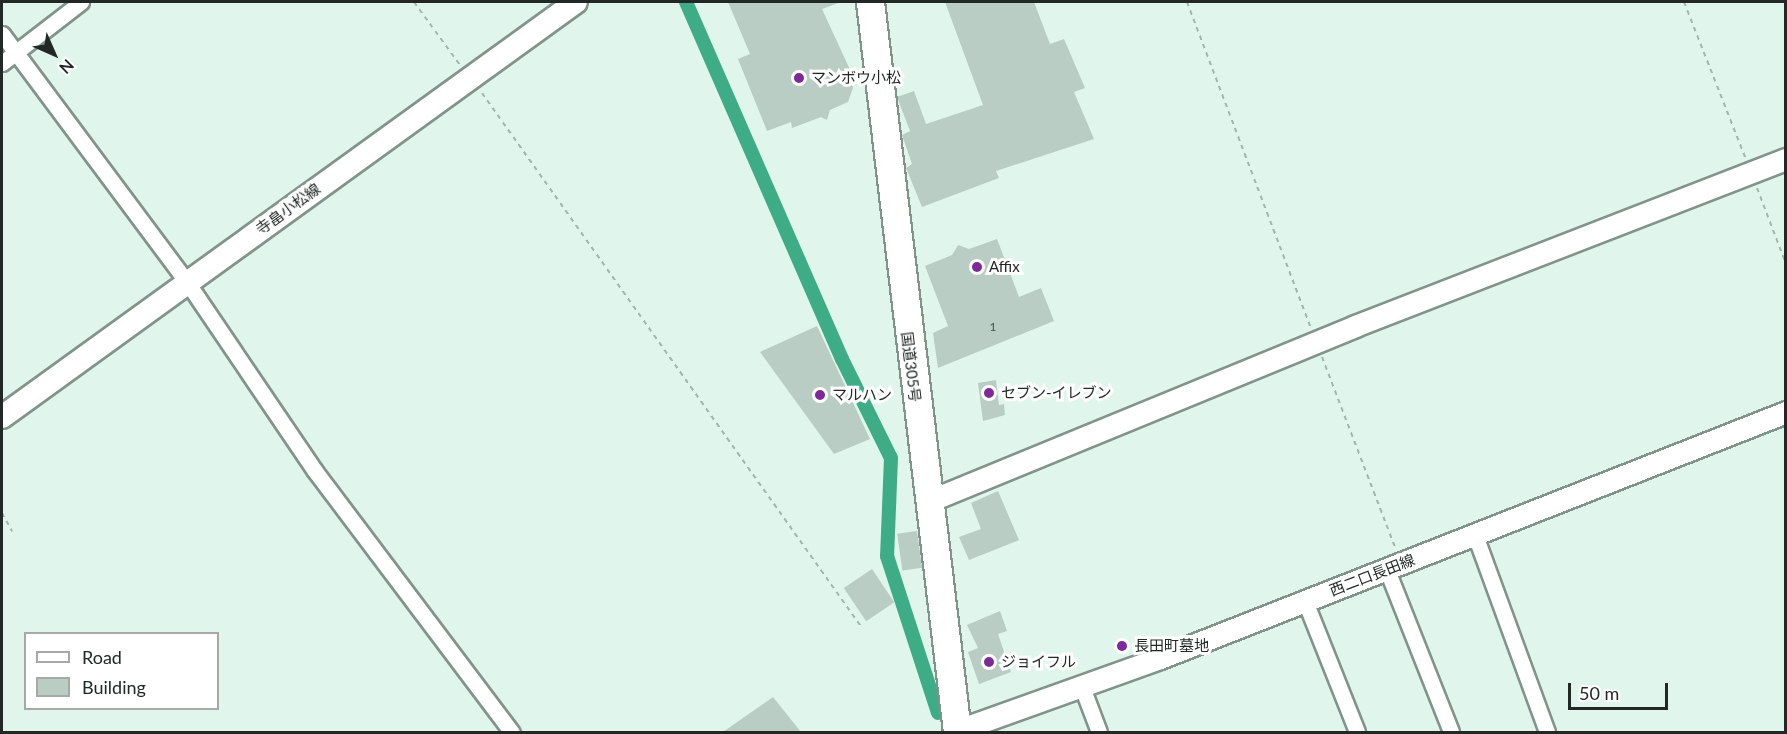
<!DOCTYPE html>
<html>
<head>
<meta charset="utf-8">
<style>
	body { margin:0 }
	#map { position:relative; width:1787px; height:734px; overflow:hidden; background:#e0f5eb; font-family:Lato,"Noto Sans JP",sans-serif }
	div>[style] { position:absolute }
	.canal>* { height:14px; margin:-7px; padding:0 7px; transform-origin:7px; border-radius:7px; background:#3ead87 }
	.building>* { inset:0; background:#b9cdc4; transform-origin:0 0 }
	.path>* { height:2px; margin-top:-1px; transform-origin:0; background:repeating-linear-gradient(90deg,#a3b4ac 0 4.5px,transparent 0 9px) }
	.roads { filter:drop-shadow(2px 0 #81948c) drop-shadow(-2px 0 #81948c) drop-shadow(0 2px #81948c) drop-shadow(0 -2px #81948c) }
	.street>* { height:15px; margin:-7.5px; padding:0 7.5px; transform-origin:7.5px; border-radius:7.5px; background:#fff }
	.secondary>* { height:21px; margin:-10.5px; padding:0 10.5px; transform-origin:10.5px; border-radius:10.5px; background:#fff }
	.primary>* { height:22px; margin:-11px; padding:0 11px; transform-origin:11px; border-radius:11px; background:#fff }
	.highway>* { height:27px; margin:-13.5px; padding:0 13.5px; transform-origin:13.5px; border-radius:13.5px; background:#fff }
	.dots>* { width:16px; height:16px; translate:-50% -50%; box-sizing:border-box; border:3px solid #fff; border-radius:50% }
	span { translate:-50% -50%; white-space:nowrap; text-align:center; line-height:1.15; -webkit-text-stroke:6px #fff; paint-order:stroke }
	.number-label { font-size:12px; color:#47514d }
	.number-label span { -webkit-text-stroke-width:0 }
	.poi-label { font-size:15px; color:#212825 }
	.left { translate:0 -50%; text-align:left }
	.street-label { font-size:15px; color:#212825 }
	.frame { position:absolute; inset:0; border:3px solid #212825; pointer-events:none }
	.legend { position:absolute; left:24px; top:632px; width:195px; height:78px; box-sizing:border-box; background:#fff; border:2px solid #a6a9a8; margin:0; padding:8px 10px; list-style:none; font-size:18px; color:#212825 }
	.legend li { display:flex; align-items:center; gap:12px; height:30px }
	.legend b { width:30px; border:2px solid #a6a9a8 }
	.north { position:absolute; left:24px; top:24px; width:60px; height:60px; -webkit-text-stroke:4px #fff; paint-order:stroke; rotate:135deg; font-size:16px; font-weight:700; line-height:24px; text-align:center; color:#212825 }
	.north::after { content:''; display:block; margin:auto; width:21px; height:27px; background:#212825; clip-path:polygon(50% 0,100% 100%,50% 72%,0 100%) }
	.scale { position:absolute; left:1568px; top:683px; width:100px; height:27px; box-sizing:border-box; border:3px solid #212825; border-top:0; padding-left:8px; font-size:18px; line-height:21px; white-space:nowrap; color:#212825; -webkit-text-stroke:4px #fff; paint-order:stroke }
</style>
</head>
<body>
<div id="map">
	<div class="canal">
		<div style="left:686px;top:2px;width:390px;rotate:66.4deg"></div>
		<div style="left:842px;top:359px;width:110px;rotate:63.7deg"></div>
		<div style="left:891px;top:458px;width:98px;rotate:92.3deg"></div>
		<div style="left:887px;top:556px;width:165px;rotate:72deg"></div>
	</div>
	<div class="building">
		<div style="clip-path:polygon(728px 2px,841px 2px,822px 9px,852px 74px,853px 88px,848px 102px,830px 110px,827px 120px,821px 117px,792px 128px,791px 122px,767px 131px,738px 59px,750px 54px)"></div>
		<div style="clip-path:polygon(945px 2px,1034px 2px,1050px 44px,1064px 39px,1085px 88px,1074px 92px,1094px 139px,996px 171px,999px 178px,922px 207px,906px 168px,912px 164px,902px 135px,910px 131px,897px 97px,914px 91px,926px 124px,983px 105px)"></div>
		<div style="clip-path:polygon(997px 239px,1019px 297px,1041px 288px,1054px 321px,938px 368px,933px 333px,948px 326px,925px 266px,952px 255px,958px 245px,969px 249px)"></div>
		<div style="clip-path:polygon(817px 326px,870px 439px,834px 454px,760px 352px)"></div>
		<div style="clip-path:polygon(996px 380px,999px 405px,1004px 404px,1005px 415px,983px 421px,978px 383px)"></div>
		<div style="clip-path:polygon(998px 491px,1019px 540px,969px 560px,959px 537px,981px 529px,971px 503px)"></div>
		<div style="left:917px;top:531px;width:37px;height:20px;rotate:82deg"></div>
		<div style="left:872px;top:569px;width:40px;height:34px;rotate:56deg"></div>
		<div style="clip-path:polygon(1000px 611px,1007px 631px,998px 634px,1011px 672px,979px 684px,968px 652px,978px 648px,967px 625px)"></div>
		<div style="clip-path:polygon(773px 697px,801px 732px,723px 732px)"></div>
	</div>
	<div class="path">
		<div style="left:414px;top:2px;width:78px;rotate:53.9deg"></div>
		<div style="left:1187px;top:2px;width:347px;rotate:69.2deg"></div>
		<div style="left:1684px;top:2px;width:167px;rotate:68.5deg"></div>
		<div style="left:482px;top:93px;width:656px;rotate:54.61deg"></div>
		<div style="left:1757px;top:188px;width:81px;rotate:69.1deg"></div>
		<div style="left:1322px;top:357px;width:204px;rotate:69deg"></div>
		<div style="left:2px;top:513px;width:21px;rotate:61deg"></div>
	</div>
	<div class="roads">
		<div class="street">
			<div style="left:2px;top:34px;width:309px;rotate:53.3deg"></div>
			<div style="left:187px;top:282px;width:228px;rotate:55.9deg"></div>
			<div style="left:315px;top:471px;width:327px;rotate:53deg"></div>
			<div style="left:2px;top:63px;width:100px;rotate:-37.7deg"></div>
			<div style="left:1475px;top:535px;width:210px;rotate:69.9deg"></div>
			<div style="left:1387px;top:570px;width:174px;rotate:68.4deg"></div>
			<div style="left:1305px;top:601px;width:141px;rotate:68.3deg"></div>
			<div style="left:1082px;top:687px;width:48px;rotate:69.3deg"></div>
		</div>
		<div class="secondary">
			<div style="left:929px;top:501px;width:461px;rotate:-22.3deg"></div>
			<div style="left:1355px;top:326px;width:462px;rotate:-21.2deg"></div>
			<div style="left:956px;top:731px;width:217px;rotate:-19.7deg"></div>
			<div style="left:1160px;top:658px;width:673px;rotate:-21.45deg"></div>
		</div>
		<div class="primary">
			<div style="left:2px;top:417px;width:708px;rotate:-35.87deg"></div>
		</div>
		<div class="highway">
			<div style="left:870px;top:2px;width:735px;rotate:83.2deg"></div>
		</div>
	</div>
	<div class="dots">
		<div style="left:799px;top:78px;background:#7e2998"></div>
		<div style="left:977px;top:267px;background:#7e2998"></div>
		<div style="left:989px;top:393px;background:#7e2998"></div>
		<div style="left:820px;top:395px;background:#7e2998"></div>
		<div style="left:1122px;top:646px;background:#7e2998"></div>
		<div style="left:989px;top:662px;background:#7e2998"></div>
	</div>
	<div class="number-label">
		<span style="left:993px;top:327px">1</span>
	</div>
	<div class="poi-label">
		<span class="left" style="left:811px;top:78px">マンボウ小松</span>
		<span class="left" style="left:989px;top:267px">Affix</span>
		<span class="left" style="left:1001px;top:393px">セブン-イレブン</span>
		<span class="left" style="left:832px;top:395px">マルハン</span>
		<span class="left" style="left:1134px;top:646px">長田町墓地</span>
		<span class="left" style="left:1001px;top:662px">ジョイフル</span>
	</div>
	<div class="street-label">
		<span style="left:288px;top:209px;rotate:-36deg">寺畠小松線</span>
		<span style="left:911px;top:367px;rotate:83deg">国道305号</span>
		<span style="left:1372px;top:575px;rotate:-21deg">西二口長田線</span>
	</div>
	<div class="frame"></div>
	<ul class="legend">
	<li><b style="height:8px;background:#fff"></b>Road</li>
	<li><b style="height:16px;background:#b9cdc4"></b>Building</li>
	</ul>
	<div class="north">N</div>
	<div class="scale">50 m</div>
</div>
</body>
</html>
